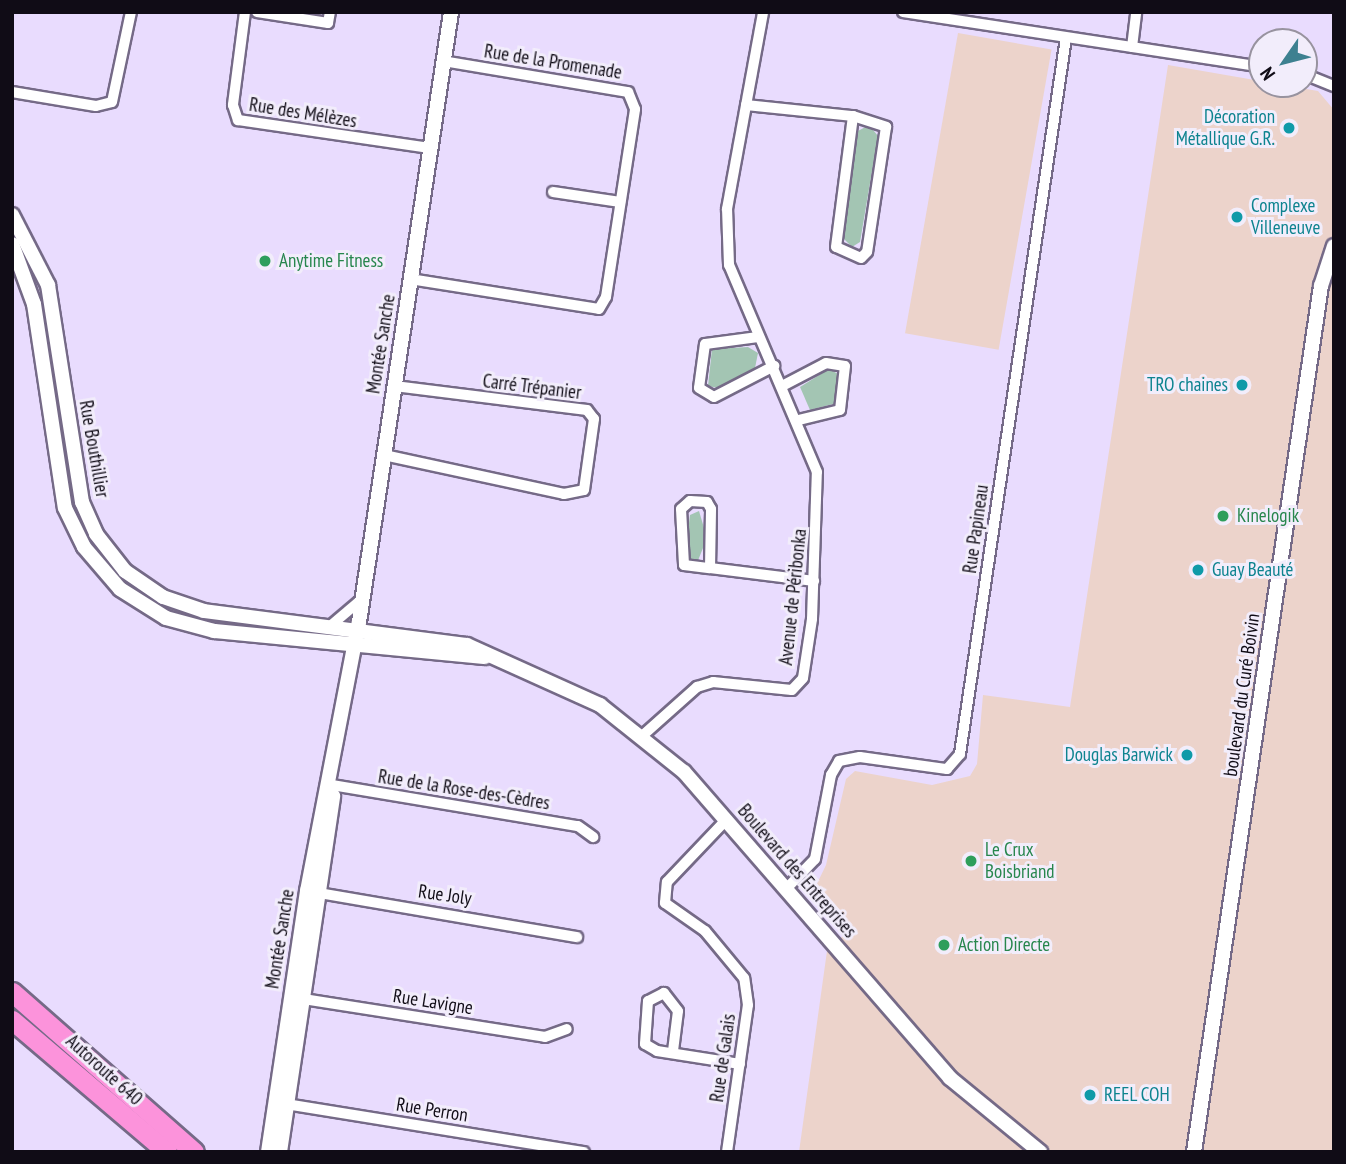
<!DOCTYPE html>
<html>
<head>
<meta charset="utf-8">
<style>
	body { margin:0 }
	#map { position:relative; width:1346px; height:1164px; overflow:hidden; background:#e9dcfe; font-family:"PT Sans Narrow",sans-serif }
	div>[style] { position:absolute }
	.industrial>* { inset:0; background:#ecd3cb; transform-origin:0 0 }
	.green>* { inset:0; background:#a3c5b3 }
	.roads { filter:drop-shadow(2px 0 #756a87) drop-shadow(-2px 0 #756a87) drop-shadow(0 2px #756a87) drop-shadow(0 -2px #756a87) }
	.minor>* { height:10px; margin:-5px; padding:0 5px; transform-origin:5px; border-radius:5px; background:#fff }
	.tertiary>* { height:14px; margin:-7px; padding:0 7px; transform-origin:7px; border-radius:7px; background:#fff }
	.motorway>* { height:19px; margin:-9.5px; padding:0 9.5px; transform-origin:9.5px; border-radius:9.5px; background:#fc93db }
	.dots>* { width:19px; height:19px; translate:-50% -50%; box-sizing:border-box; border:4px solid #f2edfb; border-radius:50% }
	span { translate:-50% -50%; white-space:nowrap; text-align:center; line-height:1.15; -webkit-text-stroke:6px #f2edfb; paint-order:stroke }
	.street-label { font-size:19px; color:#100c16 }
	.culture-label { font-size:19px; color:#0d838f }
	.right { translate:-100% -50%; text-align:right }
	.left { translate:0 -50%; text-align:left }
	.leisure-label { font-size:19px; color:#27864d }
	.frame { position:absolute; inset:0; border:14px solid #100c16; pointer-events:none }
	.north { position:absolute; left:1248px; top:28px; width:70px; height:70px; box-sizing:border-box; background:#f2edfb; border:2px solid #98939f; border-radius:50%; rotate:235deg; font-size:19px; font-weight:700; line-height:28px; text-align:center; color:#100c16 }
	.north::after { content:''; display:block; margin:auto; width:24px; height:32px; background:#3d8090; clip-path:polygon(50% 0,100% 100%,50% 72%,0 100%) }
</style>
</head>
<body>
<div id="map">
	<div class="industrial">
		<div style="left:958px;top:33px;width:95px;height:305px;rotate:10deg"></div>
		<div style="clip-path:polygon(1168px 65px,1318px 91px,1334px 110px,1334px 1152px,799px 1152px,827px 951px,843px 936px,811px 896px,826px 865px,846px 779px,855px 771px,932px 785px,970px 776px,977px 764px,983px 695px,1070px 707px)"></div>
	</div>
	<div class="green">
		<div style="clip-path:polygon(869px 125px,878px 136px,860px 242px,852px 247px,843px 238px,858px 131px)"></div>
		<div style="clip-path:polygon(748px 347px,758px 353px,755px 368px,718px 388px,708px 386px,712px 349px)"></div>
		<div style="clip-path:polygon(829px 369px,840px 375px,837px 403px,810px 410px,800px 387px)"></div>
		<div style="clip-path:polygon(699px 511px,707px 538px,697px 563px,685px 556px,690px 515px)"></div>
	</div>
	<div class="roads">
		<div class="minor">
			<div style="left:245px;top:12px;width:94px;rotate:97.4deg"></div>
			<div style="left:233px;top:105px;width:16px;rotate:72deg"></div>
			<div style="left:238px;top:120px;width:194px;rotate:8.3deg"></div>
			<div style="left:257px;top:12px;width:72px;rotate:8.8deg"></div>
			<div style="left:328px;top:23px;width:11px;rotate:-80deg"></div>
			<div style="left:903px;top:12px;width:363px;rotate:8.7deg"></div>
			<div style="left:1132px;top:47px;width:35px;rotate:-83deg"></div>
			<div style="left:1304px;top:74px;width:32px;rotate:22deg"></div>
			<div style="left:12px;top:92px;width:85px;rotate:9.5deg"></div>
			<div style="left:96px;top:106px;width:16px;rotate:-14deg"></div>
			<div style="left:112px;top:102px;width:92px;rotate:-78.1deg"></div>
			<div style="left:746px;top:105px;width:108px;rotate:5.9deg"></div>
			<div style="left:853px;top:116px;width:35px;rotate:18deg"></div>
			<div style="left:886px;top:127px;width:126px;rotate:98.6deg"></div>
			<div style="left:867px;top:252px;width:8px;rotate:135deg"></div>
			<div style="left:861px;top:258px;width:27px;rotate:-156deg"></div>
			<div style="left:836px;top:247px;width:132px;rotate:-82.6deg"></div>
			<div style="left:553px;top:192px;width:68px;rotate:8.5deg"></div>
			<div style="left:410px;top:279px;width:191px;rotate:9deg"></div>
			<div style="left:599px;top:309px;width:14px;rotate:-60deg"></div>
			<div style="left:606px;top:297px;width:190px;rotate:-81.2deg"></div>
			<div style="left:635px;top:109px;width:18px;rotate:-112deg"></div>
			<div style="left:628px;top:92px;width:188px;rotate:-170.5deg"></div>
			<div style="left:758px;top:337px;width:53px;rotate:172.5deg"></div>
			<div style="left:705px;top:344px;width:44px;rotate:97.8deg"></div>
			<div style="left:699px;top:388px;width:17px;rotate:31deg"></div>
			<div style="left:714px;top:397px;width:68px;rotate:-27.3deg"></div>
			<div style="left:784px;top:385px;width:47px;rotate:-27.6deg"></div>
			<div style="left:826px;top:363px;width:19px;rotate:9deg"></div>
			<div style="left:845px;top:366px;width:44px;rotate:96.5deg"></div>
			<div style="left:840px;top:410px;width:42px;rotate:166.3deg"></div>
			<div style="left:384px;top:455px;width:184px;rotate:12.2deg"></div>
			<div style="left:564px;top:494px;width:20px;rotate:-11deg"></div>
			<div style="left:584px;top:490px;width:72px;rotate:-82deg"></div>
			<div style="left:594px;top:419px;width:11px;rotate:-128deg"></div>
			<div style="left:587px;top:410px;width:194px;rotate:-172.9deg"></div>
			<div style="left:710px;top:568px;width:59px;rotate:-89deg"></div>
			<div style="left:711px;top:509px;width:8px;rotate:-120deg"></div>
			<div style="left:707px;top:502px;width:17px;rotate:-177deg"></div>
			<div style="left:690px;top:501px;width:12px;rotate:138deg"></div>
			<div style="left:681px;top:509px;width:56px;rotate:86.9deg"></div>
			<div style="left:684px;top:565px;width:26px;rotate:7deg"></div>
			<div style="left:710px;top:568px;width:105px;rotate:7.1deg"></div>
			<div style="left:329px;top:627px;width:43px;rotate:-40.3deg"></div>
			<div style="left:642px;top:736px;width:74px;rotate:-41.7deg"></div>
			<div style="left:697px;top:687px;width:17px;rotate:-17deg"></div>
			<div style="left:713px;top:682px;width:79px;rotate:5.8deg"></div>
			<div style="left:792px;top:690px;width:16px;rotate:-47deg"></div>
			<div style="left:803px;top:678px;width:60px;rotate:-81.3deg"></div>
			<div style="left:812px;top:619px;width:147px;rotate:-88.1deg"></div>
			<div style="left:817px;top:472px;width:225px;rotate:-113deg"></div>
			<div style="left:729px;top:265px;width:56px;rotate:-92deg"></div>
			<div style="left:727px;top:209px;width:200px;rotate:-79.6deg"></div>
			<div style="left:326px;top:784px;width:255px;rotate:9.5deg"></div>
			<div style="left:578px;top:826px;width:19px;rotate:36deg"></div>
			<div style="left:787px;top:888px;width:40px;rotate:-46deg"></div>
			<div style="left:815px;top:859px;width:86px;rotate:-79.2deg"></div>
			<div style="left:831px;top:775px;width:16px;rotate:-60deg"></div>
			<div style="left:839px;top:761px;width:21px;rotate:-11deg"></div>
			<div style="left:860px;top:757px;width:88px;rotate:7.9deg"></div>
			<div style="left:947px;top:769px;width:20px;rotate:-49deg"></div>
			<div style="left:960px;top:754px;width:724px;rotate:-81.58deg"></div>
			<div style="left:313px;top:892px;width:268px;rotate:9.7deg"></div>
			<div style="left:297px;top:998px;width:251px;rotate:8.9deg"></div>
			<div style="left:545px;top:1037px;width:23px;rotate:-20deg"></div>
			<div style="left:673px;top:1051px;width:40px;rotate:-82.9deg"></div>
			<div style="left:678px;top:1011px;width:23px;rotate:-128deg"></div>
			<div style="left:664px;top:993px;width:18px;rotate:153deg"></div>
			<div style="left:648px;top:1001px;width:43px;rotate:94deg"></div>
			<div style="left:645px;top:1044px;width:14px;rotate:30deg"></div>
			<div style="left:657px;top:1051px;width:84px;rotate:8.9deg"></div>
			<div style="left:280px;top:1103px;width:308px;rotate:9.2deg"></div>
			<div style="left:727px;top:1152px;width:148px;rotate:-81.9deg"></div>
			<div style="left:748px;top:1005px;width:27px;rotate:-98deg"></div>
			<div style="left:744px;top:978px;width:61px;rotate:-129.7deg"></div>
			<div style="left:705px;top:931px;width:49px;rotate:-145deg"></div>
			<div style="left:665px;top:903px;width:21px;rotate:-85deg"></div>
			<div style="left:667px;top:882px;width:87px;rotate:-46.4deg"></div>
		</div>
		<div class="tertiary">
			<div style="left:12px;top:215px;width:79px;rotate:62.8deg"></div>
			<div style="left:48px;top:285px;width:220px;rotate:81.1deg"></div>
			<div style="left:82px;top:502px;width:35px;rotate:66deg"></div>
			<div style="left:96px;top:534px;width:47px;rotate:51.9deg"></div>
			<div style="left:125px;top:571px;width:46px;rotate:34.4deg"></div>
			<div style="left:163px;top:597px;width:43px;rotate:18.9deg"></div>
			<div style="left:204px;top:611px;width:265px;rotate:7.4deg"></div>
			<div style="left:467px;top:645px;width:146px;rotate:24.3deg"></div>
			<div style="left:600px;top:705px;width:107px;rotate:38.6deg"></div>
			<div style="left:684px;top:772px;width:405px;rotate:49deg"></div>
			<div style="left:950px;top:1078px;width:117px;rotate:39.4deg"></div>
			<div style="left:12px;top:244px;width:64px;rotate:69.9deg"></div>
			<div style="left:34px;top:304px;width:206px;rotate:81.4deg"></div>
			<div style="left:65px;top:508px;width:43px;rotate:64deg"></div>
			<div style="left:84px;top:547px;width:55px;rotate:49.4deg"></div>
			<div style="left:120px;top:589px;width:54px;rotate:32.2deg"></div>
			<div style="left:166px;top:618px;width:50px;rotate:15.2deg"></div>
			<div style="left:214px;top:631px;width:272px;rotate:5.5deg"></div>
			<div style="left:268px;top:1152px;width:264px;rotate:-81.5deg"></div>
			<div style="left:307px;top:891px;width:274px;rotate:-79.1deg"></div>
			<div style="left:359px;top:622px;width:617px;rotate:-81.42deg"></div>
			<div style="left:280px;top:1152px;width:360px;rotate:-81.5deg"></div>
			<div style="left:1194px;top:1152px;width:875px;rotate:-81.66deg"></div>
			<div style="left:1321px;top:286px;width:42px;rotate:-72deg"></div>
		</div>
		<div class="motorway">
			<div style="left:12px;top:992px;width:242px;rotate:41.3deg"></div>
			<div style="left:12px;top:1020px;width:204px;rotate:40.4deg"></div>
		</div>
	</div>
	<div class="dots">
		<div style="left:1289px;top:128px;background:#0f9aa8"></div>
		<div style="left:1237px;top:217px;background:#0f9aa8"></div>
		<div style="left:265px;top:261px;background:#2e9e5b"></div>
		<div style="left:1242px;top:385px;background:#0f9aa8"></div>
		<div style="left:1223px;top:516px;background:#2e9e5b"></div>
		<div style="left:1198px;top:570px;background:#0f9aa8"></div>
		<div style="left:1187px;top:755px;background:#0f9aa8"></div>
		<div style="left:971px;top:861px;background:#2e9e5b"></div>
		<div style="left:944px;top:945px;background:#2e9e5b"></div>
		<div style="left:1090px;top:1095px;background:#0f9aa8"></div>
	</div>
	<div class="street-label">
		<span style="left:553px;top:62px;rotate:9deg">Rue de la Promenade</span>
		<span style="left:303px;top:113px;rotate:9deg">Rue des Mélèzes</span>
		<span style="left:381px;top:344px;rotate:-81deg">Montée Sanche</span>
		<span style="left:532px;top:387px;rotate:7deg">Carré Trépanier</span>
		<span style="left:94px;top:449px;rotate:80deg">Rue Bouthillier</span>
		<span style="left:976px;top:529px;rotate:-82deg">Rue Papineau</span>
		<span style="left:793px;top:597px;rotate:-84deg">Avenue de Péribonka</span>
		<span style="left:1242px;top:695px;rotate:-82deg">boulevard du Curé Boivin</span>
		<span style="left:464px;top:790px;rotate:9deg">Rue de la Rose-des-Cèdres</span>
		<span style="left:797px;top:871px;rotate:49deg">Boulevard des Entreprises</span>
		<span style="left:445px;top:895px;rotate:8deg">Rue Joly</span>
		<span style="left:280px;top:939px;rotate:-81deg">Montée Sanche</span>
		<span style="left:433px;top:1002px;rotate:9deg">Rue Lavigne</span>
		<span style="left:723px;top:1058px;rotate:-82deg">Rue de Galais</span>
		<span style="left:104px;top:1070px;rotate:42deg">Autoroute 640</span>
		<span style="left:432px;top:1110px;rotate:9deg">Rue Perron</span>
	</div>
	<div class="culture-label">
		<span class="right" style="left:1275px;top:128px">Décoration<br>Métallique G.R.</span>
		<span class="left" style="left:1251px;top:217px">Complexe<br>Villeneuve</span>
		<span class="right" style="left:1228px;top:385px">TRO chaines</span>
		<span class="left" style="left:1212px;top:570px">Guay Beauté</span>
		<span class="right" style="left:1173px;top:755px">Douglas Barwick</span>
		<span class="left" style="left:1104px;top:1095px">REEL COH</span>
	</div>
	<div class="leisure-label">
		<span class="left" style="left:279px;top:261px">Anytime Fitness</span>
		<span class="left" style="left:1237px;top:516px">Kinelogik</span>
		<span class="left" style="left:985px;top:861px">Le Crux<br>Boisbriand</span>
		<span class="left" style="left:958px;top:945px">Action Directe</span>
	</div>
	<div class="frame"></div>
	<div class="north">N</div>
</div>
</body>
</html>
